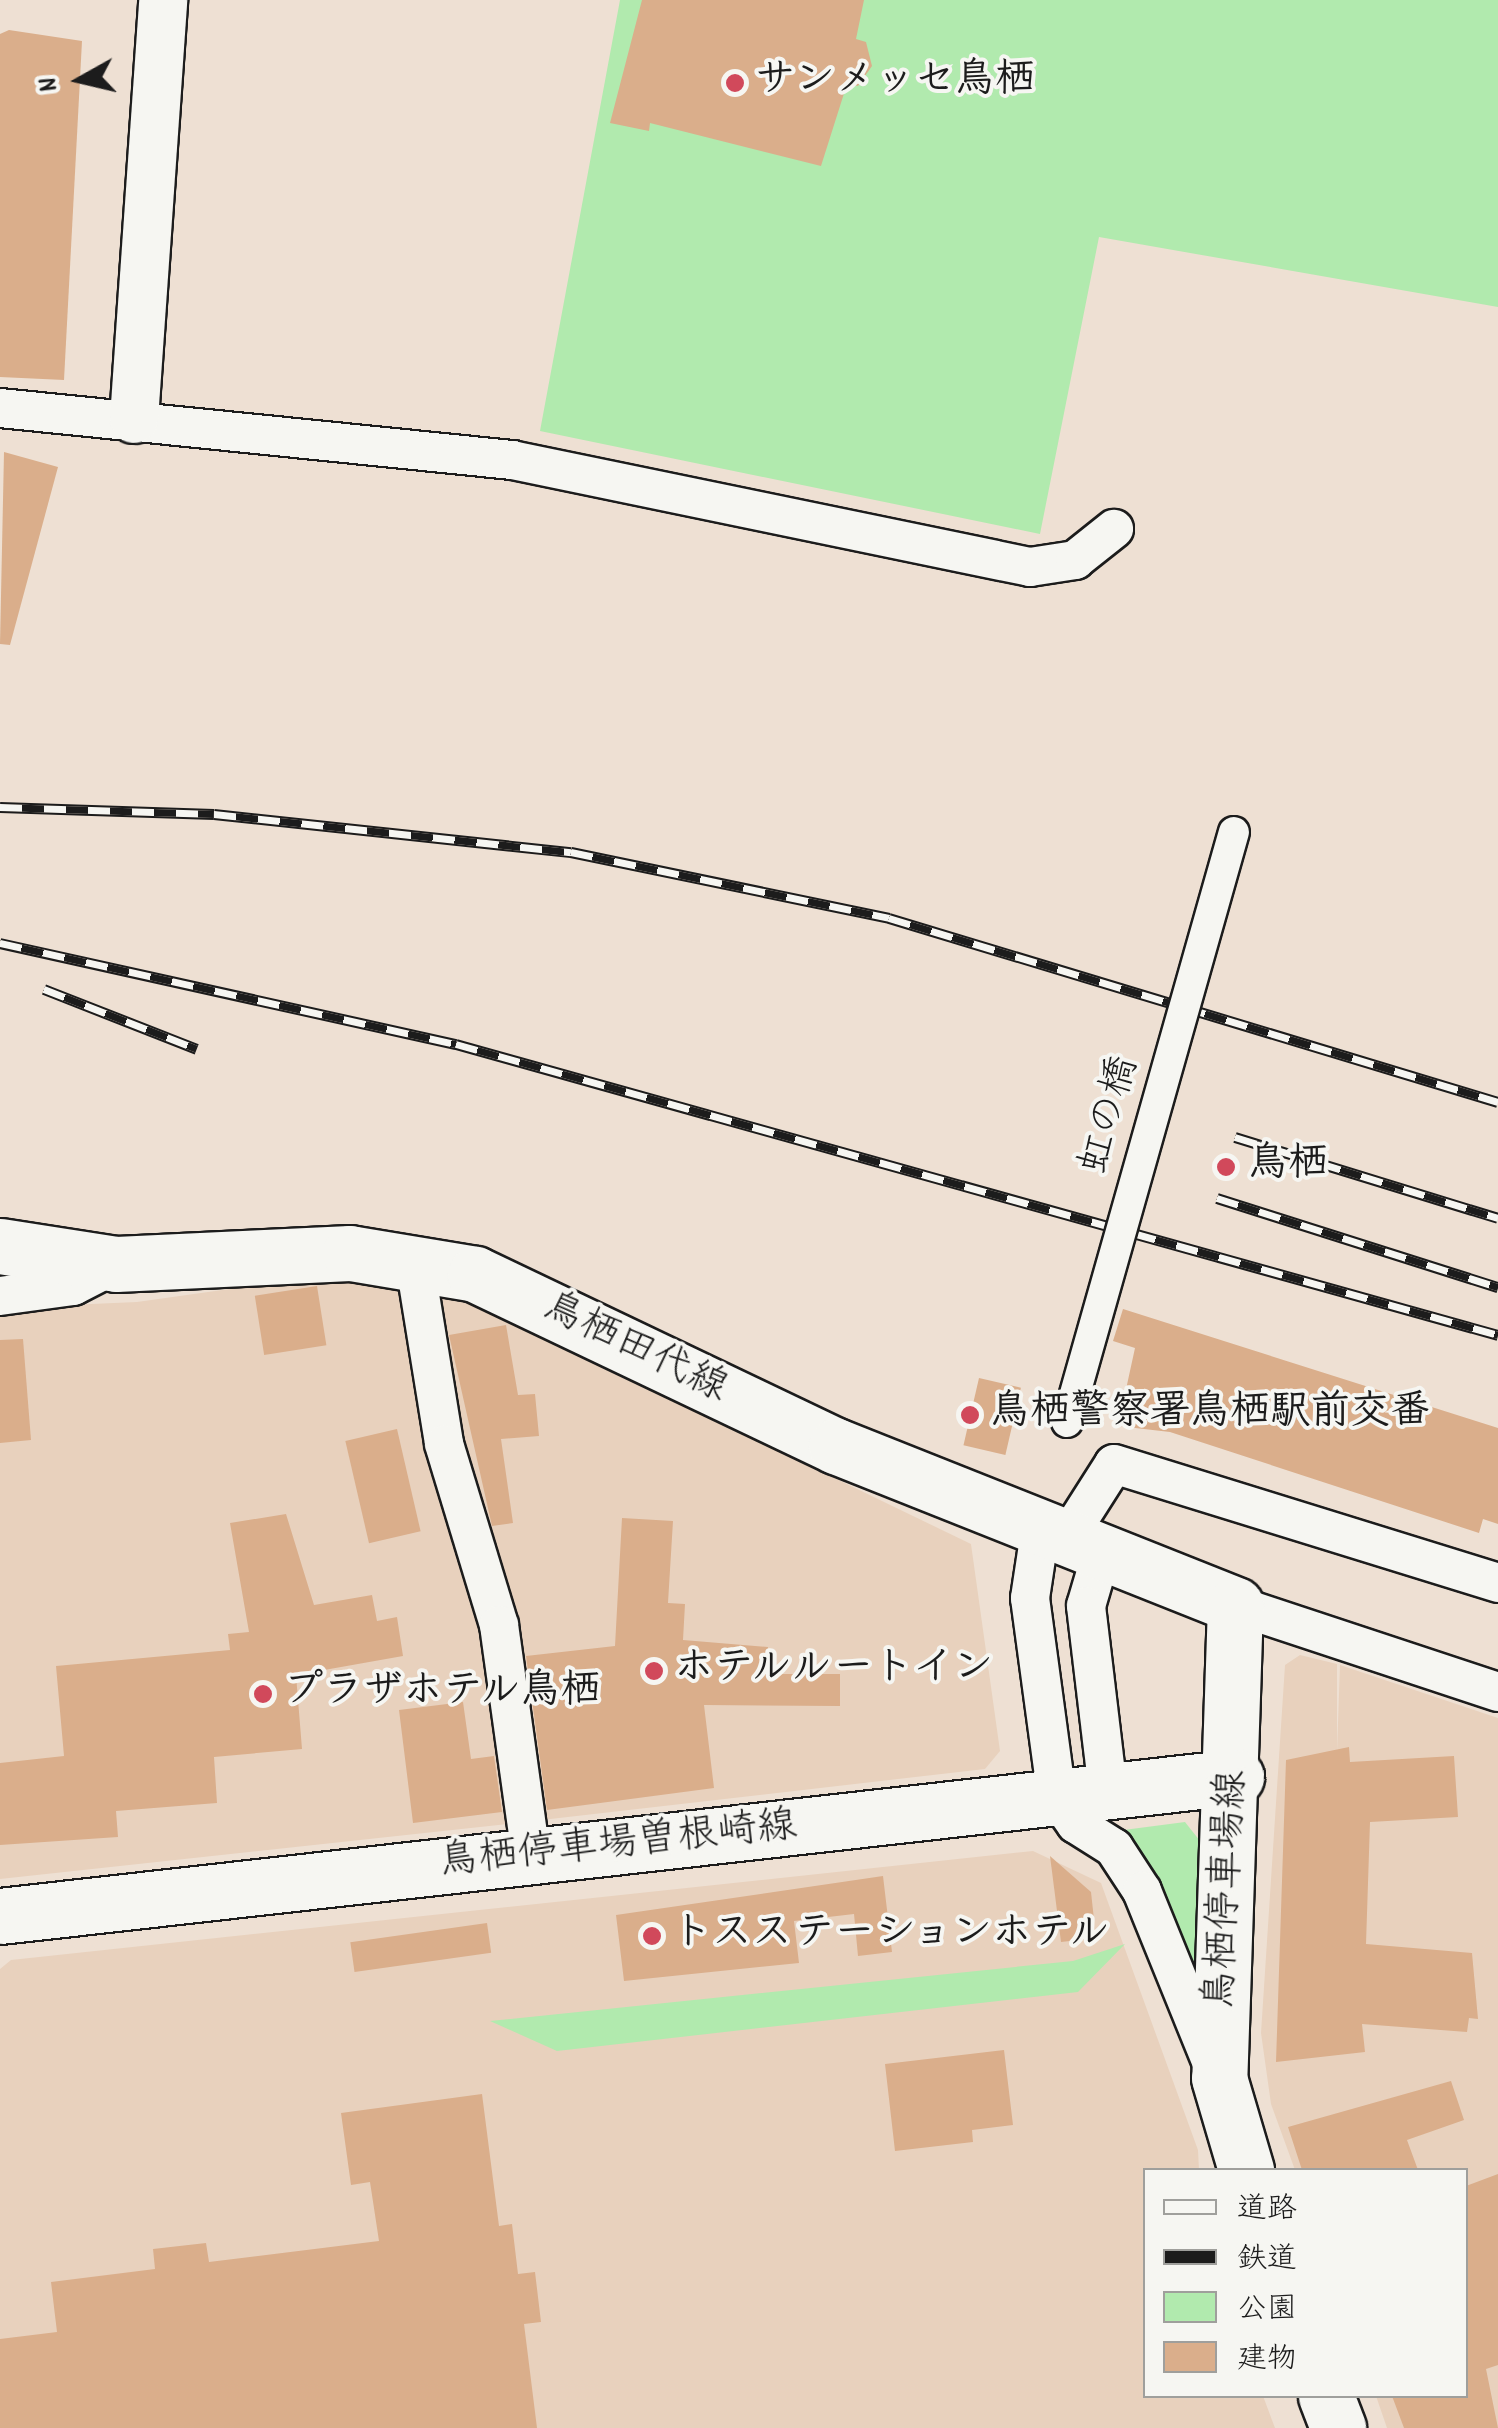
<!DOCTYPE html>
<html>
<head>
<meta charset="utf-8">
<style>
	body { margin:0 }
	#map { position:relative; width:1498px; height:2428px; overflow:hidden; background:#eee0d3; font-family:Dekko,"Klee One",sans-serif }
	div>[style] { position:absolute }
	.built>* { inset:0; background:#e8d1bd }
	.green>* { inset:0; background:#b1eaae }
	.building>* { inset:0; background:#daae8b; transform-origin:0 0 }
	.roads { filter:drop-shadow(2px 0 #1c1c1c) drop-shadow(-2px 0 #1c1c1c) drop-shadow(0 2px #1c1c1c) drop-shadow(0 -2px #1c1c1c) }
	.minor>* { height:38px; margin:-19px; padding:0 19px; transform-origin:19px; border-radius:19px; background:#f6f6f2 }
	.tertiary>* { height:48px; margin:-24px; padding:0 24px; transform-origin:24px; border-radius:24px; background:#f6f6f2 }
	.secondary>* { height:55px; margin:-27.5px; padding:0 27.5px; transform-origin:27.5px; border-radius:27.5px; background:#f6f6f2 }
	.rail>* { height:11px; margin-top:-5.5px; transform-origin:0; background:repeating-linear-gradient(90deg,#f6f6f2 0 22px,#1c1c1c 0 44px); box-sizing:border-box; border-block:2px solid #1c1c1c }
	.bridges { filter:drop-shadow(2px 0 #1c1c1c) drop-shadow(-2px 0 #1c1c1c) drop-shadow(0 2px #1c1c1c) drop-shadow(0 -2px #1c1c1c) }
	.pedestrian-bridge>* { height:30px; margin:-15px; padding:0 15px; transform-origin:15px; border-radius:15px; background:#f6f6f2 }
	.dots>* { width:28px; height:28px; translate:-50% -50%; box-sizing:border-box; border:5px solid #f6f6f2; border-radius:50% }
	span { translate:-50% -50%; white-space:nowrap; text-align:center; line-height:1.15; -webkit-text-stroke:8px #f6f6f2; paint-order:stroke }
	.poi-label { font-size:40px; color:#1c1c1c; font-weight:700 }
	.left { translate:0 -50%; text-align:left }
	.street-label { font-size:40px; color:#1c1c1c }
	.legend { position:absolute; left:1143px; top:2168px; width:325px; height:230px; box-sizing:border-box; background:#f6f6f2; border:2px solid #9f9f9c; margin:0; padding:12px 18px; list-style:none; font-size:30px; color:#1c1c1c }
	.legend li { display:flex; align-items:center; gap:20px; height:50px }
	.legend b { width:50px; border:2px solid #9f9f9c }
	.north { position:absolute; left:30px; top:30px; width:100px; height:100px; -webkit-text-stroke:8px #f6f6f2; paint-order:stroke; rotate:262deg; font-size:28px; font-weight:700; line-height:40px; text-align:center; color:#1c1c1c }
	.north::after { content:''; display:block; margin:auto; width:35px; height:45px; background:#1c1c1c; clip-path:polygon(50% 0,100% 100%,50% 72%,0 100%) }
</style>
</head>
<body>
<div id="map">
	<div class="built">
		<div style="clip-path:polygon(322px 1276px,401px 1282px,493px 1632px,517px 1823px,0 1879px,0 1308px,137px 1302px)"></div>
		<div style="clip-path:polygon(443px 1289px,971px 1544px,1000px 1751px,985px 1769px,533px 1821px,453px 1437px,430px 1300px)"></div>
		<div style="clip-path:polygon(1300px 1655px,1337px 1664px,1337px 1752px,1340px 1665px,1498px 1718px,1498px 2428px,1387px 2428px,1376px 2396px,1466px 2396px,1466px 2170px,1295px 2170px,1271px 2104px,1261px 2033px,1285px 1665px)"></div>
		<div style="clip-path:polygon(1033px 1851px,1101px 1883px,1198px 2150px,1199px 2170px,1146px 2170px,1146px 2396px,1263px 2396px,1275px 2428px,0 2428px,0 1969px,11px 1960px)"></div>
	</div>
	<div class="green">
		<div style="clip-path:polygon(620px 0,1498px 0,1498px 307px,1099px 237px,1040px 534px,540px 431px)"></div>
		<div style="clip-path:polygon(1185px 1822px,1200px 1841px,1199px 1975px,1187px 1977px,1116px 1831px)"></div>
		<div style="clip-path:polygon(1125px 1944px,1078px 1992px,557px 2051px,490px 2021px,1073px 1961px)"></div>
	</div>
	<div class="building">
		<div style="clip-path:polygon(642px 0,864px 0,856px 39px,866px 42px,872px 66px,858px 86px,847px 84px,821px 166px,650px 123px,649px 131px,610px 123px)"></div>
		<div style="clip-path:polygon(9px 30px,82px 41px,64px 380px,0 377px,0 34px)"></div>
		<div style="clip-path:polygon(4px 452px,58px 467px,10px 645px,0 644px)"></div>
		<div style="left:317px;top:1286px;width:60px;height:63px;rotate:81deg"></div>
		<div style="clip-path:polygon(1123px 1309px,1498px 1428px,1498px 1524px,1483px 1519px,1479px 1533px,1170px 1432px,1118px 1426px,1135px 1348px,1113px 1341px)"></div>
		<div style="clip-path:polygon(506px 1325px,518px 1395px,535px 1394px,539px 1436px,501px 1439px,513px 1523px,492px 1526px,449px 1335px)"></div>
		<div style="clip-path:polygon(23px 1339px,31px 1440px,0 1443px,0 1340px)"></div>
		<div style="left:979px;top:1378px;width:43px;height:69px;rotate:13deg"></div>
		<div style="left:397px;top:1429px;width:105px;height:53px;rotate:77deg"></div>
		<div style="clip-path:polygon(286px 1514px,314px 1605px,372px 1595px,377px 1621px,397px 1617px,403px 1656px,296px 1675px,302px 1749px,214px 1757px,217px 1803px,116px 1811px,118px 1837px,0 1845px,0 1763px,64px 1756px,56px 1666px,230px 1650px,228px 1634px,249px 1632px,230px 1523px)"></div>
		<div style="clip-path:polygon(622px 1518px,673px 1521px,668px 1603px,685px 1604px,683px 1640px,768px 1647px,768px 1674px,840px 1674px,840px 1706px,704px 1705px,714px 1788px,547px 1810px,526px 1656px,615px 1646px)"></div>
		<div style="clip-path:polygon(463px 1702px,471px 1759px,494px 1756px,502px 1812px,413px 1823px,399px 1710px)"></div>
		<div style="clip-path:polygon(1349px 1747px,1350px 1762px,1454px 1756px,1458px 1817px,1370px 1822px,1366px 1944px,1472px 1953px,1478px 2019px,1469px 2018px,1467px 2032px,1362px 2024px,1365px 2052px,1276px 2062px,1286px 1760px)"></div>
		<div style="clip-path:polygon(1050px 1856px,1091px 1892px,1096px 1938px,1061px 1942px)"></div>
		<div style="clip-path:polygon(883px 1876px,892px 1952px,858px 1956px,854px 1914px,794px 1921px,799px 1963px,624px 1981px,616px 1915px)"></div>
		<div style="left:487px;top:1923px;width:30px;height:138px;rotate:82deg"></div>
		<div style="clip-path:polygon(1004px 2050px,1013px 2125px,972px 2130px,973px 2142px,895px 2151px,885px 2064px)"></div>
		<div style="clip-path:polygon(1451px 2081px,1464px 2120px,1407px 2140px,1418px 2170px,1302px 2170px,1288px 2127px)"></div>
		<div style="clip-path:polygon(482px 2094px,499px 2226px,512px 2224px,518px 2274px,535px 2272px,541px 2322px,524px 2324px,537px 2428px,0 2428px,0 2339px,57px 2332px,51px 2282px,155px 2269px,153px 2249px,206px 2243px,209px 2262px,379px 2241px,370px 2182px,351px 2185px,341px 2113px)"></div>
		<div style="clip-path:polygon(1498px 2174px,1498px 2365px,1486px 2369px,1498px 2428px,1404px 2428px,1392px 2396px,1466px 2396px,1466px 2186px)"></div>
	</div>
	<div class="roads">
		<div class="minor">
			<div style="left:0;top:408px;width:515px;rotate:5.8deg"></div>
			<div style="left:512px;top:460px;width:529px;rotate:11.67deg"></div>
			<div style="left:1030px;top:567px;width:46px;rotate:-8.8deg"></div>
			<div style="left:1075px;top:560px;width:50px;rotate:-38.5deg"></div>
			<div style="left:415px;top:1264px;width:182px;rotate:80.8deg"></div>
			<div style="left:444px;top:1444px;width:189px;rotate:73.1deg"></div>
			<div style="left:499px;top:1625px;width:234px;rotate:82.1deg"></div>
			<div style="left:0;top:1296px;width:74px;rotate:-7.8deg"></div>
			<div style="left:73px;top:1286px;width:48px;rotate:-27.1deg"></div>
			<div style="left:1040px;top:1532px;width:67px;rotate:98.6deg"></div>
			<div style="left:1030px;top:1598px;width:201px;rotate:82.3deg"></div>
			<div style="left:1057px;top:1797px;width:33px;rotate:55deg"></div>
			<div style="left:1076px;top:1824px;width:45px;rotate:32.3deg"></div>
			<div style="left:1114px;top:1848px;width:51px;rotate:56.9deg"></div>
			<div style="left:1142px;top:1891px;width:194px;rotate:67.9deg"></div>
			<div style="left:1065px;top:1541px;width:91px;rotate:-57.5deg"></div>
			<div style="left:1114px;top:1464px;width:402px;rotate:17.2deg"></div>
			<div style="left:1101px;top:1555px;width:53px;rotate:106.4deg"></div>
			<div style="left:1086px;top:1606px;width:186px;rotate:83.2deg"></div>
			<div style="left:1235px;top:1605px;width:277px;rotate:18.3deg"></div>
		</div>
		<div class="tertiary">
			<div style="left:134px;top:419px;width:420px;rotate:-86deg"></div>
		</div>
		<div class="secondary">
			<div style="left:0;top:1246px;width:117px;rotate:8.8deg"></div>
			<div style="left:116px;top:1264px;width:234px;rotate:-2.7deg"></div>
			<div style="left:350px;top:1253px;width:127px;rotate:9.5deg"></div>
			<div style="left:475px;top:1274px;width:400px;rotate:25.5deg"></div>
			<div style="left:836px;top:1446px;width:430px;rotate:21.7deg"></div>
			<div style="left:1235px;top:1605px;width:473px;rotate:91.9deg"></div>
			<div style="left:1219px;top:2078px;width:96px;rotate:73.6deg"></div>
			<div style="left:0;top:1916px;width:1244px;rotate:-6.42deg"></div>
			<div style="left:1326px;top:2396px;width:34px;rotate:69deg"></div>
		</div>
	</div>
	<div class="rail">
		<div style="left:0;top:807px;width:214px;rotate:1.9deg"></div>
		<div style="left:214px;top:814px;width:359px;rotate:6.1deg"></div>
		<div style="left:571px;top:852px;width:325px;rotate:11.7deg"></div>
		<div style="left:889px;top:918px;width:636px;rotate:16.81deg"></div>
		<div style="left:0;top:943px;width:467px;rotate:12.5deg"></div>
		<div style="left:456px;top:1044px;width:1082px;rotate:15.6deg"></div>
		<div style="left:44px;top:989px;width:164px;rotate:21.4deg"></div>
		<div style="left:1235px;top:1137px;width:275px;rotate:17.1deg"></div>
		<div style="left:1217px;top:1198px;width:295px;rotate:17.6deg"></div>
	</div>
	<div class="bridges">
		<div class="pedestrian-bridge">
			<div style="left:1067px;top:1422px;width:613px;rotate:-74.2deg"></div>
		</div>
	</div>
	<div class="dots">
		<div style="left:735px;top:83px;background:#d1495b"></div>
		<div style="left:1226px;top:1167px;background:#d1495b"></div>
		<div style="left:970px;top:1415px;background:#d1495b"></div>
		<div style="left:654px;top:1671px;background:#d1495b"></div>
		<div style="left:263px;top:1694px;background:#d1495b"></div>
		<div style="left:652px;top:1936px;background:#d1495b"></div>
	</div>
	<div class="poi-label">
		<span class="left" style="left:755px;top:83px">サンメッセ鳥栖</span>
		<span class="left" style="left:1248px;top:1167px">鳥栖</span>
		<span class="left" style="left:990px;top:1415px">鳥栖警察署鳥栖駅前交番</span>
		<span class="left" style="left:674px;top:1671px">ホテルルートイン</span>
		<span class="left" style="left:283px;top:1694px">プラザホテル鳥栖</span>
		<span class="left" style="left:672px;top:1936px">トスステーションホテル</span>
	</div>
	<div class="street-label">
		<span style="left:1112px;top:1116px;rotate:-74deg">虹の橋</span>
		<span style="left:634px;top:1350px;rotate:26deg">鳥栖田代線</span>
		<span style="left:618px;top:1847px;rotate:-6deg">鳥栖停車場曽根崎線</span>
		<span style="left:1229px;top:1890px;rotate:-87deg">鳥栖停車場線</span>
	</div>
	<ul class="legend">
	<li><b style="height:12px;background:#f6f6f2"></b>道路</li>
	<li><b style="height:12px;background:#1c1c1c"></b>鉄道</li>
	<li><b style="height:28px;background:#b1eaae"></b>公園</li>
	<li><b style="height:28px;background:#daae8b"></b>建物</li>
	</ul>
	<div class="north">N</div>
</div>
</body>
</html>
